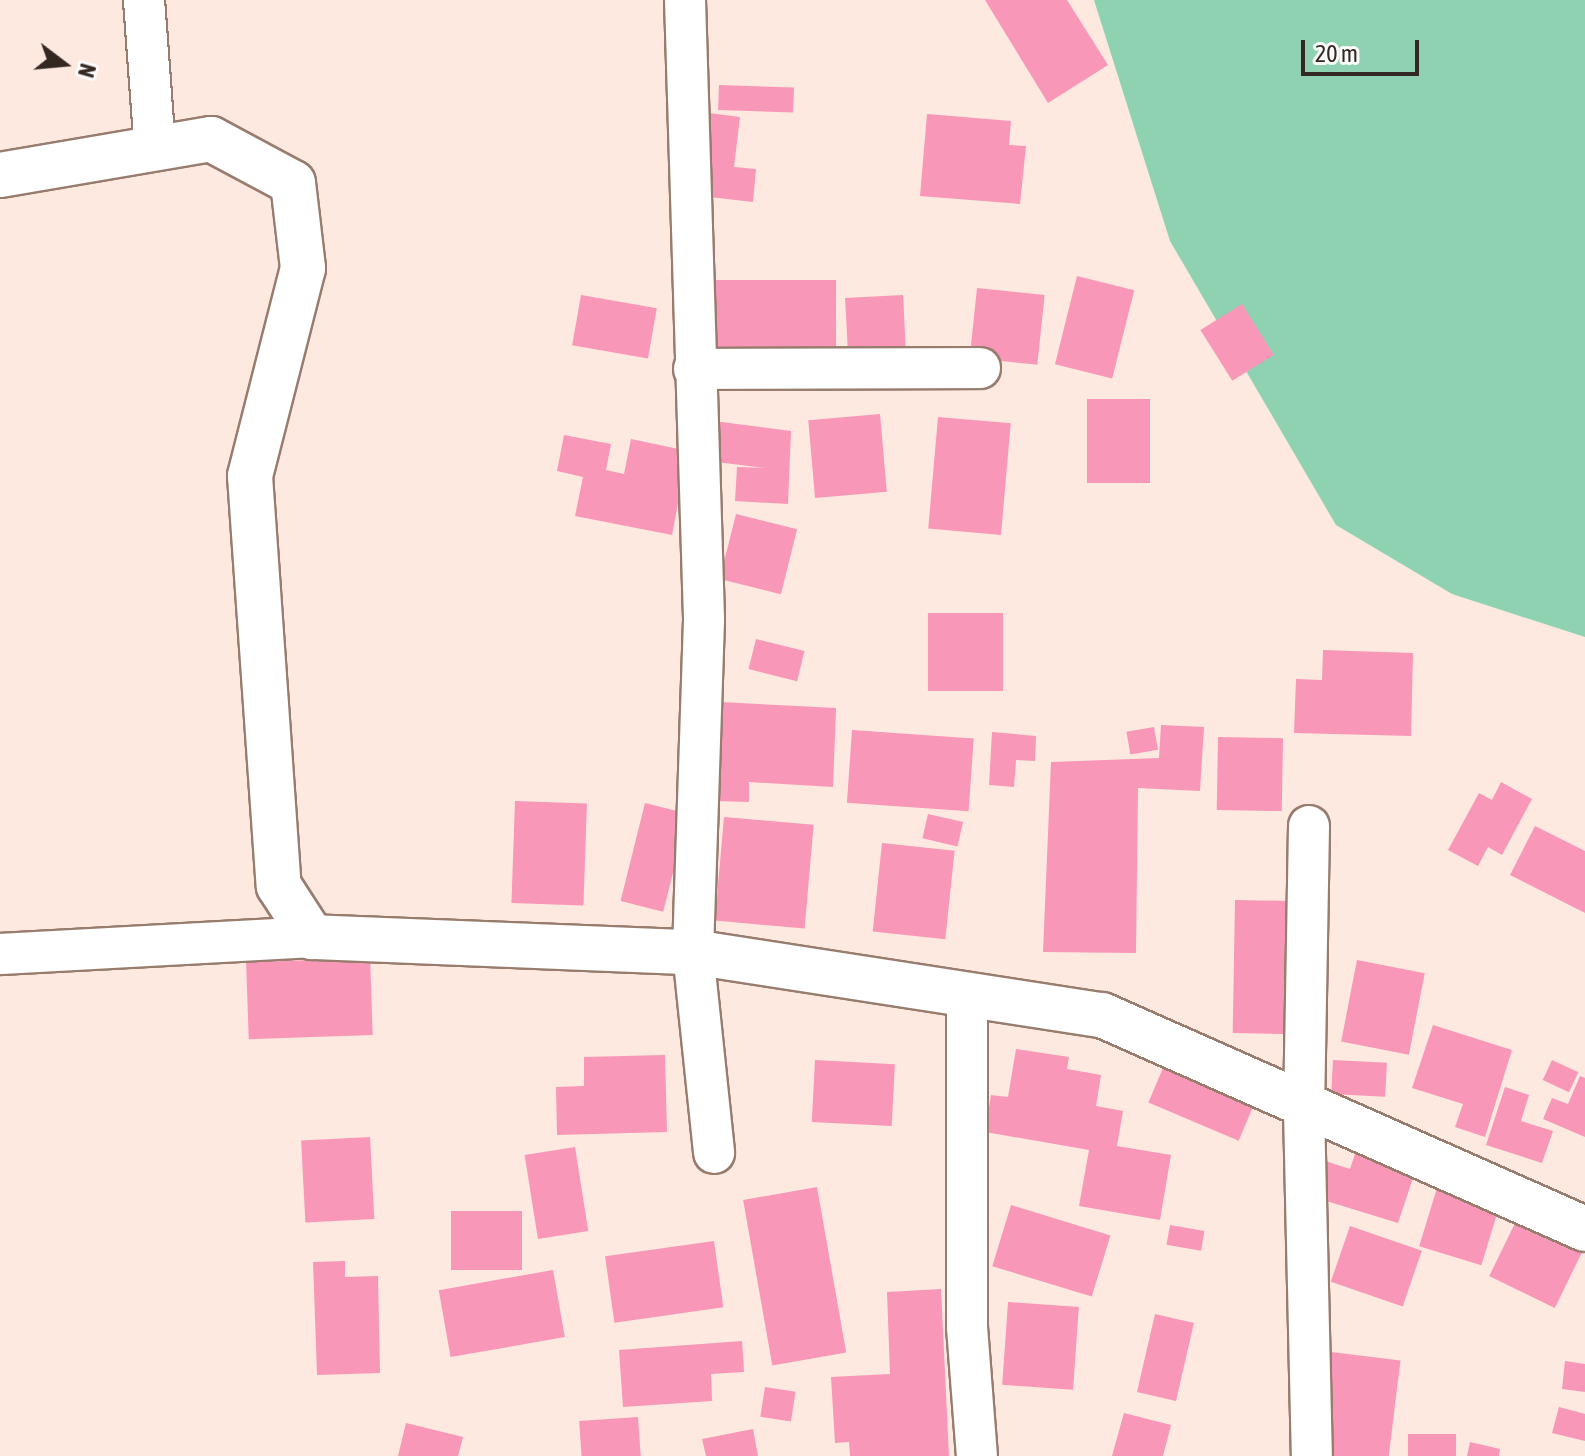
<!DOCTYPE html>
<html>
<head>
<meta charset="utf-8">
<style>
	body { margin:0 }
	#map { position:relative; width:1585px; height:1456px; overflow:hidden; background:#fde9e0; font-family:"Asap Condensed",sans-serif }
	div>[style] { position:absolute }
	.green>* { inset:0; background:#8fd2b1 }
	.building>* { inset:0; background:#f997b8; transform-origin:0 0 }
	.roads { filter:drop-shadow(2px 0 #987c6e) drop-shadow(-2px 0 #987c6e) drop-shadow(0 2px #987c6e) drop-shadow(0 -2px #987c6e) }
	.minor>* { height:40px; margin:-20px; padding:0 20px; transform-origin:20px; border-radius:20px; background:#fff }
	.tertiary>* { height:44px; margin:-22px; padding:0 22px; transform-origin:22px; border-radius:22px; background:#fff }
	span { translate:-50% -50%; white-space:nowrap; text-align:center; line-height:1.15; -webkit-text-stroke:8px #fbfbfb; paint-order:stroke }
	.north { position:absolute; left:24px; top:24px; width:80px; height:80px; -webkit-text-stroke:6px #fbfbfb; paint-order:stroke; rotate:106deg; font-size:22px; font-weight:700; line-height:32px; text-align:center; color:#342822 }
	.north::after { content:''; display:block; margin:auto; width:28px; height:36px; background:#342822; clip-path:polygon(50% 0,100% 100%,50% 72%,0 100%) }
	.scale { position:absolute; left:1301px; top:40px; width:118px; height:36px; box-sizing:border-box; border:4px solid #342822; border-top:0; padding-left:10px; font-size:24px; line-height:28px; white-space:nowrap; color:#342822; -webkit-text-stroke:6px #fbfbfb; paint-order:stroke }
</style>
</head>
<body>
<div id="map">
	<div class="green">
		<div style="clip-path:polygon(1094px 0,1585px 0,1585px 637px,1452px 594px,1336px 525px,1170px 241px)"></div>
	</div>
	<div class="building">
		<div style="clip-path:polygon(985px 0,1067px 0,1108px 65px,1048px 103px)"></div>
		<div style="left:719px;top:85px;width:75px;height:25px;rotate:2deg"></div>
		<div style="clip-path:polygon(701px 112px,740px 117px,734px 167px,756px 169px,753px 202px,692px 195px)"></div>
		<div style="clip-path:polygon(927px 114px,1011px 121px,1009px 145px,1026px 146px,1020px 204px,920px 196px)"></div>
		<div style="left:1077px;top:276px;width:59px;height:91px;rotate:14deg"></div>
		<div style="left:702px;top:280px;width:134px;height:67px"></div>
		<div style="left:977px;top:288px;width:68px;height:70px;rotate:6deg"></div>
		<div style="left:581px;top:295px;width:77px;height:51px;rotate:10deg"></div>
		<div style="left:903px;top:295px;width:66px;height:58px;rotate:87deg"></div>
		<div style="left:1242px;top:304px;width:60px;height:49px;rotate:58deg"></div>
		<div style="left:1087px;top:399px;width:63px;height:84px"></div>
		<div style="left:880px;top:414px;width:78px;height:72px;rotate:85deg"></div>
		<div style="left:938px;top:417px;width:73px;height:112px;rotate:5deg"></div>
		<div style="clip-path:polygon(714px 421px,791px 431px,788px 504px,735px 501px,737px 467px,765px 468px,709px 461px)"></div>
		<div style="clip-path:polygon(564px 435px,611px 444px,606px 470px,624px 474px,631px 439px,688px 451px,672px 535px,575px 516px,583px 477px,557px 471px)"></div>
		<div style="left:736px;top:514px;width:63px;height:67px;rotate:14deg"></div>
		<div style="left:928px;top:613px;width:75px;height:78px"></div>
		<div style="left:756px;top:639px;width:50px;height:31px;rotate:14deg"></div>
		<div style="clip-path:polygon(1323px 650px,1413px 653px,1411px 736px,1294px 733px,1296px 679px,1322px 680px)"></div>
		<div style="clip-path:polygon(720px 702px,836px 708px,833px 787px,749px 782px,749px 802px,715px 801px)"></div>
		<div style="clip-path:polygon(1161px 725px,1204px 727px,1200px 791px,1138px 788px,1136px 953px,1043px 952px,1051px 762px,1159px 758px)"></div>
		<div style="left:1154px;top:727px;width:23px;height:28px;rotate:80deg"></div>
		<div style="left:852px;top:730px;width:122px;height:73px;rotate:4deg"></div>
		<div style="clip-path:polygon(992px 732px,1036px 736px,1035px 761px,1016px 760px,1014px 787px,989px 785px)"></div>
		<div style="left:1218px;top:737px;width:65px;height:73px;rotate:1deg"></div>
		<div style="clip-path:polygon(1501px 782px,1532px 799px,1502px 855px,1488px 847px,1478px 866px,1448px 850px,1479px 793px,1492px 800px)"></div>
		<div style="left:515px;top:801px;width:72px;height:102px;rotate:2deg"></div>
		<div style="left:645px;top:803px;width:44px;height:101px;rotate:14deg"></div>
		<div style="left:928px;top:814px;width:36px;height:25px;rotate:13deg"></div>
		<div style="left:724px;top:817px;width:90px;height:104px;rotate:5deg"></div>
		<div style="clip-path:polygon(1535px 826px,1585px 851px,1585px 913px,1510px 875px)"></div>
		<div style="left:882px;top:843px;width:73px;height:89px;rotate:6deg"></div>
		<div style="left:1235px;top:900px;width:66px;height:133px;rotate:1deg"></div>
		<div style="left:370px;top:958px;width:77px;height:124px;rotate:88deg"></div>
		<div style="left:1357px;top:960px;width:69px;height:83px;rotate:11deg"></div>
		<div style="clip-path:polygon(1433px 1025px,1512px 1050px,1485px 1137px,1455px 1127px,1463px 1104px,1412px 1088px)"></div>
		<div style="clip-path:polygon(1016px 1049px,1069px 1057px,1067px 1069px,1101px 1075px,1096px 1106px,1123px 1111px,1117px 1146px,1171px 1155px,1160px 1220px,1079px 1206px,1089px 1150px,985px 1132px,991px 1095px,1008px 1097px)"></div>
		<div style="clip-path:polygon(665px 1055px,667px 1132px,557px 1135px,556px 1087px,584px 1086px,584px 1057px)"></div>
		<div style="left:815px;top:1060px;width:80px;height:62px;rotate:3deg"></div>
		<div style="left:1333px;top:1060px;width:54px;height:34px;rotate:3deg"></div>
		<div style="left:1552px;top:1060px;width:29px;height:22px;rotate:25deg"></div>
		<div style="left:1166px;top:1061px;width:98px;height:45px;rotate:23deg"></div>
		<div style="clip-path:polygon(1580px 1076px,1585px 1078px,1585px 1137px,1543px 1119px,1552px 1098px,1568px 1104px)"></div>
		<div style="clip-path:polygon(1505px 1087px,1529px 1095px,1521px 1121px,1553px 1131px,1542px 1163px,1486px 1145px)"></div>
		<div style="left:370px;top:1137px;width:82px;height:69px;rotate:87deg"></div>
		<div style="left:575px;top:1147px;width:85px;height:51px;rotate:81deg"></div>
		<div style="clip-path:polygon(1356px 1151px,1416px 1169px,1398px 1223px,1310px 1196px,1322px 1160px,1350px 1169px)"></div>
		<div style="left:817px;top:1187px;width:168px;height:75px;rotate:80deg"></div>
		<div style="left:1437px;top:1188px;width:65px;height:61px;rotate:17deg"></div>
		<div style="left:1011px;top:1205px;width:104px;height:64px;rotate:17deg"></div>
		<div style="left:451px;top:1211px;width:71px;height:59px"></div>
		<div style="left:1519px;top:1215px;width:73px;height:68px;rotate:26deg"></div>
		<div style="left:1170px;top:1225px;width:35px;height:20px;rotate:10deg"></div>
		<div style="left:1350px;top:1226px;width:76px;height:59px;rotate:19deg"></div>
		<div style="left:714px;top:1241px;width:67px;height:110px;rotate:82deg"></div>
		<div style="clip-path:polygon(345px 1261px,345px 1277px,378px 1276px,380px 1373px,317px 1375px,313px 1262px)"></div>
		<div style="left:553px;top:1270px;width:68px;height:116px;rotate:80deg"></div>
		<div style="clip-path:polygon(941px 1289px,949px 1456px,850px 1456px,849px 1442px,835px 1443px,831px 1377px,890px 1374px,887px 1292px)"></div>
		<div style="left:1008px;top:1302px;width:71px;height:83px;rotate:4deg"></div>
		<div style="left:1155px;top:1314px;width:40px;height:80px;rotate:13deg"></div>
		<div style="clip-path:polygon(742px 1341px,744px 1372px,711px 1374px,712px 1401px,623px 1407px,619px 1350px)"></div>
		<div style="left:1331px;top:1352px;width:70px;height:105px;rotate:7deg"></div>
		<div style="clip-path:polygon(1565px 1361px,1585px 1364px,1585px 1392px,1562px 1389px)"></div>
		<div style="left:765px;top:1387px;width:31px;height:30px;rotate:9deg"></div>
		<div style="clip-path:polygon(1559px 1407px,1585px 1414px,1585px 1441px,1552px 1433px)"></div>
		<div style="clip-path:polygon(1124px 1413px,1171px 1425px,1163px 1456px,1112px 1456px)"></div>
		<div style="left:638px;top:1417px;width:39px;height:59px;rotate:86deg"></div>
		<div style="clip-path:polygon(406px 1423px,463px 1437px,458px 1456px,398px 1456px)"></div>
		<div style="clip-path:polygon(753px 1429px,758px 1456px,706px 1456px,702px 1439px)"></div>
		<div style="left:1408px;top:1434px;width:48px;height:22px"></div>
		<div style="clip-path:polygon(1470px 1442px,1500px 1449px,1499px 1456px,1467px 1456px)"></div>
	</div>
	<div class="roads">
		<div class="minor">
			<div style="left:144px;top:0;width:149px;rotate:85.8deg"></div>
			<div style="left:685px;top:0;width:620px;rotate:88.24deg"></div>
			<div style="left:704px;top:620px;width:332px;rotate:91.9deg"></div>
			<div style="left:693px;top:952px;width:202px;rotate:84deg"></div>
			<div style="left:694px;top:369px;width:286px;rotate:-0.2deg"></div>
			<div style="left:1309px;top:826px;width:284px;rotate:91deg"></div>
			<div style="left:1304px;top:1110px;width:346px;rotate:88.7deg"></div>
			<div style="left:0;top:954px;width:312px;rotate:-3.1deg"></div>
			<div style="left:967px;top:993px;width:334px;rotate:90deg"></div>
			<div style="left:967px;top:1327px;width:129px;rotate:85.6deg"></div>
		</div>
		<div class="tertiary">
			<div style="left:0;top:175px;width:214px;rotate:-9.7deg"></div>
			<div style="left:211px;top:139px;width:93px;rotate:28.2deg"></div>
			<div style="left:293px;top:183px;width:86px;rotate:83.3deg"></div>
			<div style="left:303px;top:268px;width:215px;rotate:104.3deg"></div>
			<div style="left:250px;top:476px;width:411px;rotate:86deg"></div>
			<div style="left:279px;top:886px;width:61px;rotate:57.1deg"></div>
			<div style="left:312px;top:937px;width:381px;rotate:2.3deg"></div>
			<div style="left:693px;top:952px;width:414px;rotate:8.8deg"></div>
			<div style="left:1102px;top:1015px;width:528px;rotate:23.9deg"></div>
		</div>
	</div>
	<div class="north">N</div>
	<div class="scale">20 m</div>
</div>
</body>
</html>
